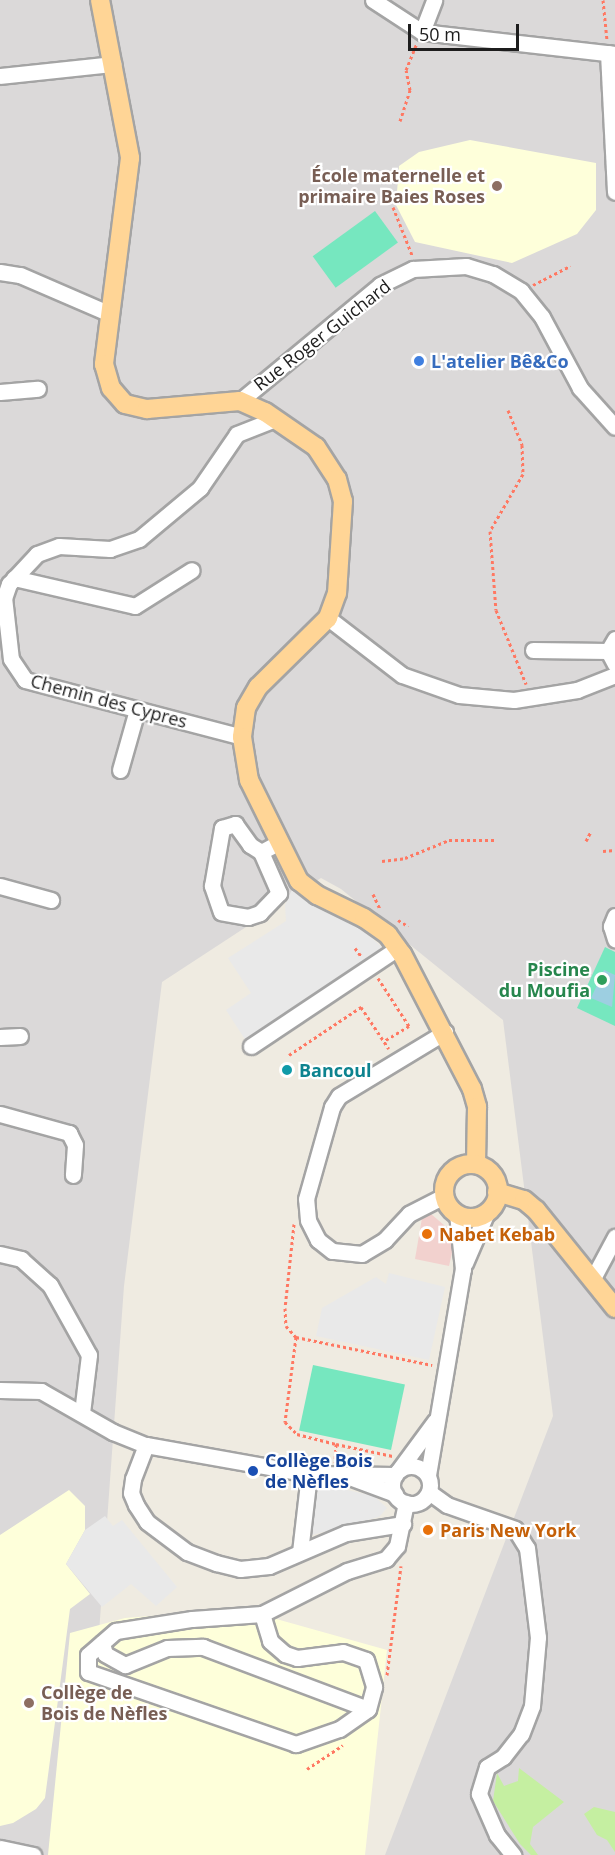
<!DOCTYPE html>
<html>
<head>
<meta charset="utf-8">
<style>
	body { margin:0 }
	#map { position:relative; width:615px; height:1855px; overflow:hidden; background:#efebe1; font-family:"Open Sans",sans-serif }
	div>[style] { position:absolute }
	.residential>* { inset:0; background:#dbd9d9 }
	.commercial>* { inset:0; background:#f2d1ce }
	.education>* { inset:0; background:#feffda }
	.grass>* { inset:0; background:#c5efa1 }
	.pitch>* { inset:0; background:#76e7bf; transform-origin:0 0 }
	.parking>* { inset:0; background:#e9e9e9 }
	.water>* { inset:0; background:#9dcfe1 }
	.path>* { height:3px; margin-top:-1.5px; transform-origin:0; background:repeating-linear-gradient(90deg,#ff7862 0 3px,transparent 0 6px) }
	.roads { filter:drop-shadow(2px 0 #a4a4a4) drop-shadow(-2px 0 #a4a4a4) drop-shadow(0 2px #a4a4a4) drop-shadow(0 -2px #a4a4a4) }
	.minor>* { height:15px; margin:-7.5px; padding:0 7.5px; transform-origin:7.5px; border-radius:7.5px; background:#fff }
	.minor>.ring { margin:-7.5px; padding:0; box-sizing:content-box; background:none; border:15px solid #fff; border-radius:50% }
	.major>* { height:18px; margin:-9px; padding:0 9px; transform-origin:9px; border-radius:9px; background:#ffd596 }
	.major>.ring { margin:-9px; padding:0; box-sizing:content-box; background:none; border:18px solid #ffd596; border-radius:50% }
	.dots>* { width:16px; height:16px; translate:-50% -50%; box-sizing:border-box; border:3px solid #fff; border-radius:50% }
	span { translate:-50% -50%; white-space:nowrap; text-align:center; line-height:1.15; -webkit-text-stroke:4.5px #fff; paint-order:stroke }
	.education-label { font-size:18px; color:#785e54; font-weight:700 }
	.right { translate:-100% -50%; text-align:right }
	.left { translate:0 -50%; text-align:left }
	.street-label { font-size:18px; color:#1d1d1d }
	.shop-label { font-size:18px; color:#366cbe; font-weight:700 }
	.leisure-label { font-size:18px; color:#27864d; font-weight:700 }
	.culture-label { font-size:18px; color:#0d838f; font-weight:700 }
	.food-label { font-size:18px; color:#c56008; font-weight:700 }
	.transit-label { font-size:18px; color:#164399; font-weight:700 }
	.scale { position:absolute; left:408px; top:24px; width:111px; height:27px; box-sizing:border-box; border:3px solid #1d1d1d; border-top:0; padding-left:8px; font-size:18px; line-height:21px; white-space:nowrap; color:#1d1d1d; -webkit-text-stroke:4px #fff; paint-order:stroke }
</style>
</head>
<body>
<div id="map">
	<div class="residential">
		<div style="clip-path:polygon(0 0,615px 0,615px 1855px,385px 1855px,553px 1416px,503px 1020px,341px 889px,321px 878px,162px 982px,124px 1286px,83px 1855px,0 1855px)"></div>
	</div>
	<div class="commercial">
		<div style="clip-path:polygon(431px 1214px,451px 1231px,454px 1244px,449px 1266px,415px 1259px,422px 1218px)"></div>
	</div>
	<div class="education">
		<div style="clip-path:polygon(470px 140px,596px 163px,596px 210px,577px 234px,512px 263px,415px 242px,396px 205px,399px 166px,419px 152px)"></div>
		<div style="clip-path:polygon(69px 1490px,85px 1506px,85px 1530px,66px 1564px,90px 1594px,70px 1609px,45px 1798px,36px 1809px,13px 1823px,0 1826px,0 1535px)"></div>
		<div style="clip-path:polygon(241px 1609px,387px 1650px,365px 1855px,48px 1855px,70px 1633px,125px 1618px)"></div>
	</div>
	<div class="grass">
		<div style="clip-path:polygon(519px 1768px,564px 1802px,533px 1827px,530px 1844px,538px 1855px,531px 1855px,520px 1844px,493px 1801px,497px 1773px,504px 1786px,518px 1781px)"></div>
		<div style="clip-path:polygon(594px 1807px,615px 1812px,615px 1852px,607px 1840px,597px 1835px,584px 1814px)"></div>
	</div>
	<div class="pitch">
		<div style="left:375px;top:211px;width:39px;height:77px;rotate:54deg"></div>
		<div style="clip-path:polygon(605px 947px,615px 952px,615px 1026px,577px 1008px)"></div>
		<div style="left:313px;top:1365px;width:94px;height:67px;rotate:12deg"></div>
	</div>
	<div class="parking">
		<div style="clip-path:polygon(294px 885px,316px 907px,359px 927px,384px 949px,246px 1041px,226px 1010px,251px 993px,228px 958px,286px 921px,285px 905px)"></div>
		<div style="clip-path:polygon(389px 1273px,445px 1287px,429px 1360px,316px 1336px,322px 1308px,376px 1277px,386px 1284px)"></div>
		<div style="clip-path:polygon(316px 1483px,374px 1496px,387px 1508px,379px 1517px,309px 1536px)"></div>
		<div style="clip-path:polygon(105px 1516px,113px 1526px,122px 1520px,177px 1587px,156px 1606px,131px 1584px,102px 1607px,66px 1564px,85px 1530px)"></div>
	</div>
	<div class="water">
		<div style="clip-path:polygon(604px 970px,615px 975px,612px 1007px,591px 998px)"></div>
	</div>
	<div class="path">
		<div style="left:603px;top:0;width:40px;rotate:84.3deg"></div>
		<div style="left:400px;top:121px;width:33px;rotate:-72deg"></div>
		<div style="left:410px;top:90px;width:20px;rotate:-101deg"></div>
		<div style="left:406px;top:70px;width:29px;rotate:-68deg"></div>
		<div style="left:393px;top:207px;width:52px;rotate:68.4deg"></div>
		<div style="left:533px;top:285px;width:42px;rotate:-27.2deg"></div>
		<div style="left:508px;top:410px;width:38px;rotate:68deg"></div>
		<div style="left:522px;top:445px;width:29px;rotate:88deg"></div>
		<div style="left:523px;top:474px;width:66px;rotate:120.1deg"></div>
		<div style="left:490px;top:531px;width:79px;rotate:85.7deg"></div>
		<div style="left:496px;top:610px;width:80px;rotate:67.9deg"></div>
		<div style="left:586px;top:841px;width:11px;rotate:-63deg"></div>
		<div style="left:603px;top:851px;width:12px;rotate:-5deg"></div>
		<div style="left:382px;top:861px;width:23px;rotate:-7deg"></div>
		<div style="left:405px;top:858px;width:48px;rotate:-22.2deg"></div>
		<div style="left:449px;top:840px;width:46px"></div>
		<div style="left:373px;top:894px;width:17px;rotate:65deg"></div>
		<div style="left:398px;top:920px;width:12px;rotate:31deg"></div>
		<div style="left:355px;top:948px;width:10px;rotate:53deg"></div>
		<div style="left:378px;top:978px;width:57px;rotate:57.1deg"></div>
		<div style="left:409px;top:1026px;width:29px;rotate:149deg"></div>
		<div style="left:289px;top:1055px;width:87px;rotate:-33.7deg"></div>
		<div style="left:361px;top:1007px;width:50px;rotate:56.3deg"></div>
		<div style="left:294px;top:1224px;width:84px;rotate:96.1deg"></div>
		<div style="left:285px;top:1308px;width:18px;rotate:87deg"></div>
		<div style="left:286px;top:1326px;width:15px;rotate:48deg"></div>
		<div style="left:296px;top:1337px;width:86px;rotate:97.4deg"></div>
		<div style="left:285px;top:1422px;width:17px;rotate:45deg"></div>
		<div style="left:297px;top:1434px;width:40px;rotate:14.4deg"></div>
		<div style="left:336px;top:1444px;width:18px;rotate:93deg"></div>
		<div style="left:296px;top:1337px;width:139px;rotate:11.6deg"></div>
		<div style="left:336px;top:1444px;width:58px;rotate:11.9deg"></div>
		<div style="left:387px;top:1675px;width:110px;rotate:-82.7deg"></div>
		<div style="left:307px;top:1769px;width:43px;rotate:-33.7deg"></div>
	</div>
	<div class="roads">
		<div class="minor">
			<div style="left:373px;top:0;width:59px;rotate:33.1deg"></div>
			<div style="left:422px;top:32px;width:194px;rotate:6.5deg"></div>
			<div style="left:422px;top:32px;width:34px;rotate:-69deg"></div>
			<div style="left:608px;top:53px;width:139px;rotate:87.1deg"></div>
			<div style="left:0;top:76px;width:114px;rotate:-6.1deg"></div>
			<div style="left:0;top:272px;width:20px;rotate:9deg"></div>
			<div style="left:20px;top:275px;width:98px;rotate:23.4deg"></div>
			<div style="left:0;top:392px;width:38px;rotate:-5deg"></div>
			<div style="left:240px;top:401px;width:182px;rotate:-39.6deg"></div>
			<div style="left:380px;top:285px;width:37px;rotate:-26deg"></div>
			<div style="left:413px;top:269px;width:53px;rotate:-3.2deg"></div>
			<div style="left:466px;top:266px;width:28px;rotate:17deg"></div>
			<div style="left:493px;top:274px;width:33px;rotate:31deg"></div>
			<div style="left:521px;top:291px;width:33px;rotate:51deg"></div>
			<div style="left:542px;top:317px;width:81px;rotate:61.8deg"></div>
			<div style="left:580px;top:388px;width:52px;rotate:48.1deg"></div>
			<div style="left:14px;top:578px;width:124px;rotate:13deg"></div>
			<div style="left:135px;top:606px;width:67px;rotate:-32.3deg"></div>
			<div style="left:4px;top:597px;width:62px;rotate:83.6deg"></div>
			<div style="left:11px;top:659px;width:25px;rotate:56deg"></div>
			<div style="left:25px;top:680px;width:224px;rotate:14.7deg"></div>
			<div style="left:0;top:610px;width:28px;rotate:-71deg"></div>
			<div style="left:9px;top:584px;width:41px;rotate:-47deg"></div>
			<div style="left:37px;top:554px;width:23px;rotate:-20deg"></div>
			<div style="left:59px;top:546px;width:51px;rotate:3.4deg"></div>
			<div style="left:110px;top:549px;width:31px;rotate:-19deg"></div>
			<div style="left:139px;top:539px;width:80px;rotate:-39.9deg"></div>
			<div style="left:200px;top:488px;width:65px;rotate:-55.6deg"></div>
			<div style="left:237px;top:434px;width:41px;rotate:-21.5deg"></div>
			<div style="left:328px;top:618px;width:93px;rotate:37.6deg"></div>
			<div style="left:402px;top:675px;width:60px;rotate:19.3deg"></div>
			<div style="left:459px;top:695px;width:55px;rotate:5.2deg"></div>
			<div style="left:514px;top:700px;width:64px;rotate:-9deg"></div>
			<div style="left:577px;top:690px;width:41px;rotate:-21.5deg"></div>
			<div style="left:615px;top:639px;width:14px;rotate:120deg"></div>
			<div style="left:608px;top:651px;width:15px;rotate:62deg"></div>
			<div style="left:533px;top:650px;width:75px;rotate:0.8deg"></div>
			<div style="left:120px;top:770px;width:62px;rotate:-74.2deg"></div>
			<div style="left:261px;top:852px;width:45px;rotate:66.3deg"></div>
			<div style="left:279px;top:893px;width:28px;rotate:134deg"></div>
			<div style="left:260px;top:913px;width:13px;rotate:162deg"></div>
			<div style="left:248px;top:917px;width:27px;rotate:-170deg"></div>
			<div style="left:221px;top:912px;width:28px;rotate:-109deg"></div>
			<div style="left:212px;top:886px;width:59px;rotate:-80.2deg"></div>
			<div style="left:222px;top:828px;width:14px;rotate:-17deg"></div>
			<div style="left:235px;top:824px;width:26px;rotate:54deg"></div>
			<div style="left:250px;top:845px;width:13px;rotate:32deg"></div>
			<div style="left:261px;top:852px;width:21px;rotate:-28deg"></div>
			<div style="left:0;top:886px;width:53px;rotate:15.4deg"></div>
			<div style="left:615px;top:916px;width:11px;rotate:112deg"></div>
			<div style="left:611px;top:926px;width:14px;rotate:73deg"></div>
			<div style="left:0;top:1037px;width:20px;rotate:-3deg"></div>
			<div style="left:251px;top:1046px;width:177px;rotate:-33.7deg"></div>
			<div style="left:0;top:1114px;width:72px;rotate:15.4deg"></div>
			<div style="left:69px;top:1133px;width:13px;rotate:63deg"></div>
			<div style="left:75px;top:1145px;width:30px;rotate:94deg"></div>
			<div style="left:444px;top:1196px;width:39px;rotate:153deg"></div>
			<div style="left:409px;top:1214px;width:35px;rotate:133deg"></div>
			<div style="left:385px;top:1240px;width:27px;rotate:149deg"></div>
			<div style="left:362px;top:1254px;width:30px;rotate:-174deg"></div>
			<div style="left:332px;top:1251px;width:18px;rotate:-142deg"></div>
			<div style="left:318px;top:1240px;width:22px;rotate:-117deg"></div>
			<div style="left:308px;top:1220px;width:21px;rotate:-95deg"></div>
			<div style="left:306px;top:1199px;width:96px;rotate:-74.2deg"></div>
			<div style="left:332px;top:1107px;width:13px;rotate:-58deg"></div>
			<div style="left:339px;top:1096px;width:124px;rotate:-31.1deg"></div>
			<div style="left:0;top:1254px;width:22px;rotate:13deg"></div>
			<div style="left:21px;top:1259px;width:39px;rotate:42deg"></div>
			<div style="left:50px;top:1285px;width:80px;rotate:60.9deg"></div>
			<div style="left:89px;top:1355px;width:58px;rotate:96.9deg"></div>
			<div style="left:465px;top:1263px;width:56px;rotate:-66.7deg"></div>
			<div style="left:592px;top:1280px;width:49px;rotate:-61.9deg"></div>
			<div style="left:0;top:1390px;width:41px;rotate:1.4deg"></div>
			<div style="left:41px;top:1391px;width:83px;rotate:29.7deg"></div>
			<div style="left:113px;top:1432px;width:35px;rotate:22deg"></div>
			<div style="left:146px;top:1445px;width:166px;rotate:10.1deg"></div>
			<div style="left:309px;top:1474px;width:86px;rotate:0.7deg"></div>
			<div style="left:146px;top:1445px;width:36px;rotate:111deg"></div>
			<div style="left:133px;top:1479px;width:14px;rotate:98deg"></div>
			<div style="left:131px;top:1493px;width:13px;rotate:67deg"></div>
			<div style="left:136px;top:1505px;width:20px;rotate:57deg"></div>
			<div style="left:147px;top:1522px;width:50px;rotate:36.9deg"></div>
			<div style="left:187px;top:1552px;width:31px;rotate:21deg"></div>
			<div style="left:216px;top:1563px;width:25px;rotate:14deg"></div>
			<div style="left:240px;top:1569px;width:29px;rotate:-6deg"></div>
			<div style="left:269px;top:1566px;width:84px;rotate:-23.2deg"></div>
			<div style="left:346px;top:1533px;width:58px;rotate:-9deg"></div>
			<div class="ring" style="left:392px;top:1466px;width:23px;height:23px"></div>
			<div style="left:399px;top:1470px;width:61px;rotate:-53.7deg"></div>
			<div style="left:428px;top:1475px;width:209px;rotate:-80.4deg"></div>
			<div style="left:463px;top:1269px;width:55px;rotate:-96.2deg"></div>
			<div style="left:352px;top:1478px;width:46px;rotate:20.4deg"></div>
			<div style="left:429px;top:1492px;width:22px;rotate:36deg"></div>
			<div style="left:447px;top:1505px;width:72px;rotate:19.4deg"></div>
			<div style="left:515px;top:1529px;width:22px;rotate:58deg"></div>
			<div style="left:527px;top:1548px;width:90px;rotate:83deg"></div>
			<div style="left:538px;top:1637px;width:69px;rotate:95deg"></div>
			<div style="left:532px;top:1706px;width:30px;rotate:111deg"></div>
			<div style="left:521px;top:1734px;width:29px;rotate:128deg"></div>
			<div style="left:503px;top:1757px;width:19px;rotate:148deg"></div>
			<div style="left:487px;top:1767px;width:28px;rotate:107deg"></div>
			<div style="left:479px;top:1794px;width:45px;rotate:66.3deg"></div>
			<div style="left:497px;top:1835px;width:26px;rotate:51deg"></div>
			<div style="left:300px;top:1552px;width:79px;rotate:-83.4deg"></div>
			<div style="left:262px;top:1614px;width:28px;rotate:73deg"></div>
			<div style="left:270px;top:1641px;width:20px;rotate:41deg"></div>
			<div style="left:285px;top:1654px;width:13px;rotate:18deg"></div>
			<div style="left:297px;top:1658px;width:46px;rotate:-7.4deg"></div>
			<div style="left:343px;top:1652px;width:24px;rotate:19deg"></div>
			<div style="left:366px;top:1660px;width:28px;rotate:73deg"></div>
			<div style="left:374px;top:1687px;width:23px;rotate:105deg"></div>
			<div style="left:368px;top:1709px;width:35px;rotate:145deg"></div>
			<div style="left:339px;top:1729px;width:46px;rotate:160.8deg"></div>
			<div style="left:296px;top:1744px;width:220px;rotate:-160.9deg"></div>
			<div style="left:88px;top:1672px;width:17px;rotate:-90deg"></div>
			<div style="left:88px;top:1655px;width:37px;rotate:-41deg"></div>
			<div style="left:116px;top:1631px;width:77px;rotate:-9deg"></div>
			<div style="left:192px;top:1619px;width:70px;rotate:-4.1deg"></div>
			<div style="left:262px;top:1614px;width:95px;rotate:-26.8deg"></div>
			<div style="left:347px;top:1571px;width:41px;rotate:-17.1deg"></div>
			<div style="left:386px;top:1559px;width:17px;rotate:-50deg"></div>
			<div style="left:397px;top:1546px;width:44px;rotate:-78.2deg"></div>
			<div style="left:102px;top:1643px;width:11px;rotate:75deg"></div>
			<div style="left:105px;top:1654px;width:23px;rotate:29deg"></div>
			<div style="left:125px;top:1665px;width:45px;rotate:-22deg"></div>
			<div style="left:167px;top:1648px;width:36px;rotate:-2deg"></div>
			<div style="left:203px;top:1647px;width:176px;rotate:20.6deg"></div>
			<div style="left:0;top:1848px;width:34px;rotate:12deg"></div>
		</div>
		<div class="major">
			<div style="left:100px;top:0;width:161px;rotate:79.2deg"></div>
			<div style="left:130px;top:158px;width:208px;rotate:97.2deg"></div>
			<div style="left:104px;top:364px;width:25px;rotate:74deg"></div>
			<div style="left:111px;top:388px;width:21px;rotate:49deg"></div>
			<div style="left:125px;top:404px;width:23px;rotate:13deg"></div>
			<div style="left:147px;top:409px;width:93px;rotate:-4.9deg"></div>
			<div style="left:240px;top:401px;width:27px;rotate:24deg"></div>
			<div style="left:265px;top:412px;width:62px;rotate:34.5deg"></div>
			<div style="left:316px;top:447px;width:38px;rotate:57deg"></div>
			<div style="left:337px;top:479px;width:23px;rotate:75deg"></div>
			<div style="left:343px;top:501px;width:92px;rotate:93.7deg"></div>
			<div style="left:337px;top:593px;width:27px;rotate:110deg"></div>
			<div style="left:328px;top:618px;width:98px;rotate:135.4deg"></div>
			<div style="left:258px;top:687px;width:24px;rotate:120deg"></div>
			<div style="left:246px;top:708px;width:29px;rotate:98deg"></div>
			<div style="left:242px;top:737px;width:44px;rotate:80.8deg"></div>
			<div style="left:249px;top:780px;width:113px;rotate:63.7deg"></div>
			<div style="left:299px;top:881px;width:23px;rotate:38deg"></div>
			<div style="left:317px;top:895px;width:52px;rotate:26.1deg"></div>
			<div style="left:364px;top:918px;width:29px;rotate:35deg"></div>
			<div style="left:388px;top:935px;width:24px;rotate:54deg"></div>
			<div style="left:402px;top:954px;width:152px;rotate:62.6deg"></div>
			<div style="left:472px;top:1089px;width:19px;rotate:74deg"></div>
			<div style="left:477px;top:1107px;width:57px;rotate:91deg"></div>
			<div class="ring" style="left:444px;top:1164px;width:36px;height:36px"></div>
			<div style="left:497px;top:1192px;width:28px;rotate:17deg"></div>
			<div style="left:524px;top:1200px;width:16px;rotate:40deg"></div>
			<div style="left:536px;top:1210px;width:126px;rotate:51.1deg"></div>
		</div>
	</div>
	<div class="dots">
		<div style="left:497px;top:186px;background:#8d6e63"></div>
		<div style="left:419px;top:361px;background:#3f7fe0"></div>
		<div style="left:602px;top:980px;background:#2e9e5b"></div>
		<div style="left:287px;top:1070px;background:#0f9aa8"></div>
		<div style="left:427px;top:1234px;background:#e8710a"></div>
		<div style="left:253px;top:1471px;background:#1a4fb4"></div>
		<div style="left:428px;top:1530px;background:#e8710a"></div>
		<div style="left:29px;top:1703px;background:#8d6e63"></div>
	</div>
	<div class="education-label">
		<span class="right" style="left:485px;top:186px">École maternelle et<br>primaire Baies Roses</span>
		<span class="left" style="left:41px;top:1703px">Collège de<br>Bois de Nèfles</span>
	</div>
	<div class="street-label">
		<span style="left:322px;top:335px;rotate:-38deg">Rue Roger Guichard</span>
		<span style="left:109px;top:701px;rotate:15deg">Chemin des Cypres</span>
	</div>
	<div class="shop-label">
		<span class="left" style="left:431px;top:361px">L'atelier Bê&amp;Co</span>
	</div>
	<div class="leisure-label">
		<span class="right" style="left:590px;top:980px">Piscine<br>du Moufia</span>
	</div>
	<div class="culture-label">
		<span class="left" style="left:299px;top:1070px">Bancoul</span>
	</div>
	<div class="food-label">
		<span class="left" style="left:439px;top:1234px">Nabet Kebab</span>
		<span class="left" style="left:440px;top:1530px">Paris New York</span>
	</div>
	<div class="transit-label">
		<span class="left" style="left:265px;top:1471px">Collège Bois<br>de Nèfles</span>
	</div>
	<div class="scale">50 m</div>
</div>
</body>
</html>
